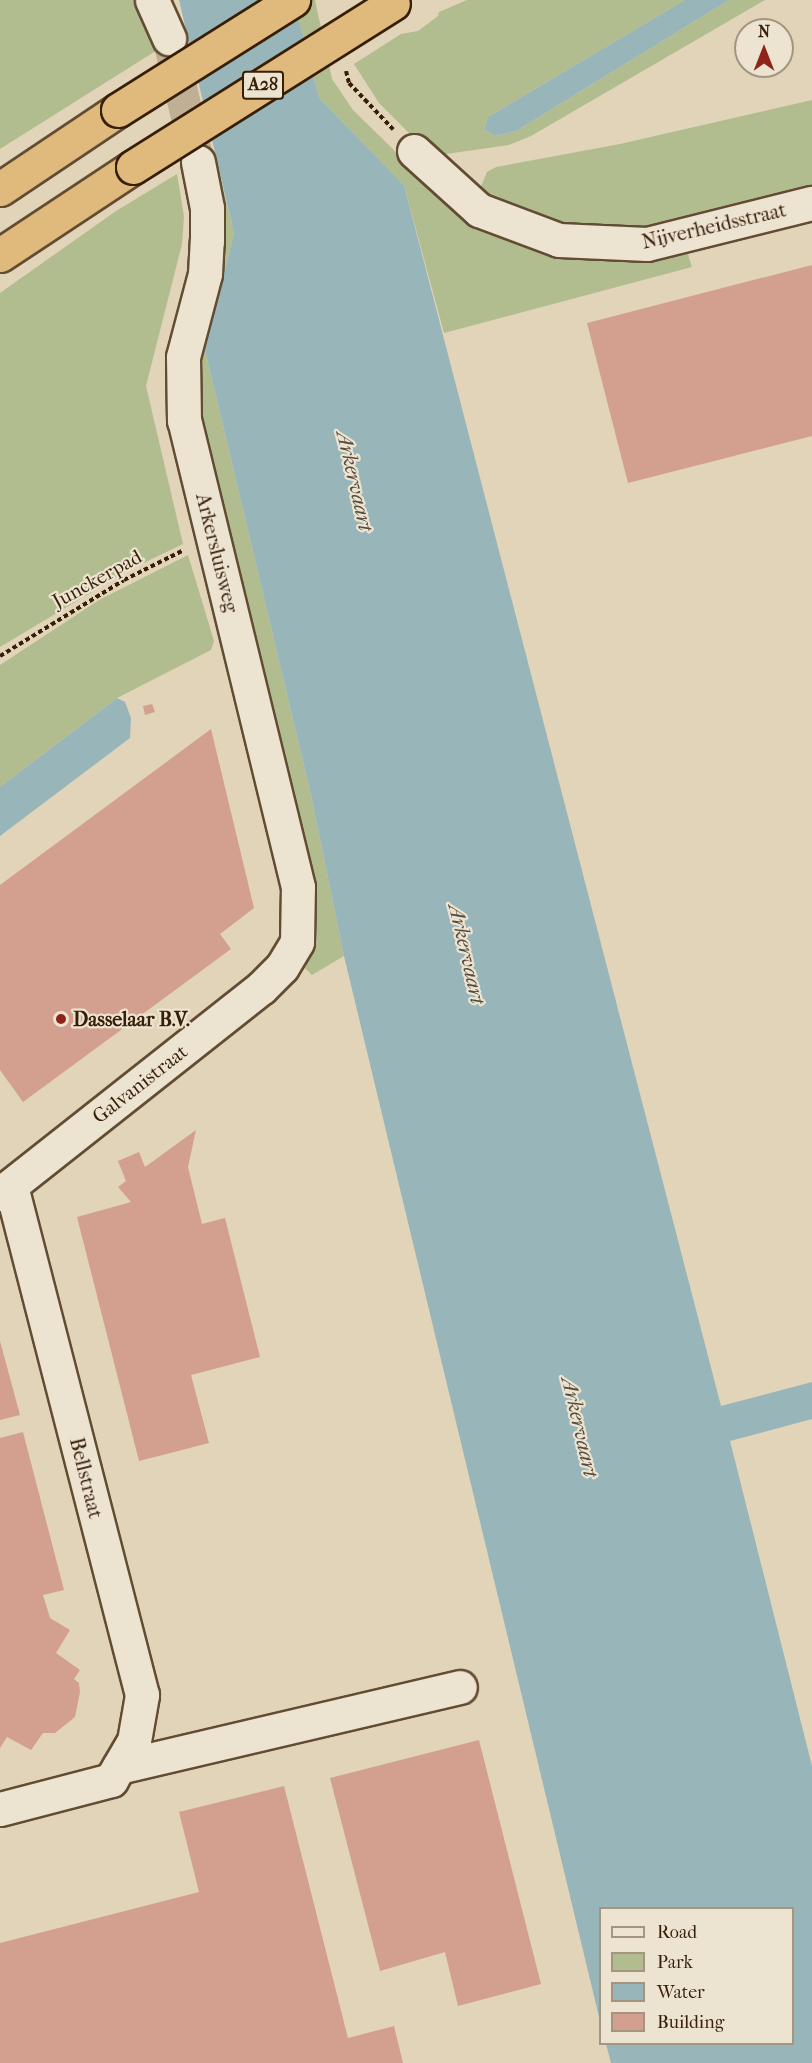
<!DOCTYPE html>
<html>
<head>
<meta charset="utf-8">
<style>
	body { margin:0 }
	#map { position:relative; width:812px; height:2063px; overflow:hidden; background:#e1d4b8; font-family:"IM FELL French Canon",serif }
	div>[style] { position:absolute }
	.green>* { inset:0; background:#b2bd8f }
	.water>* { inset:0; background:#98b5b9 }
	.building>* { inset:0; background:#d3a08f }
	.street-tunnel>* { height:33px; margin-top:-16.5px; transform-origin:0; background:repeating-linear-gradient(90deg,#bfb095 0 33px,transparent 0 49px) }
	.path>* { height:4px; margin-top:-2px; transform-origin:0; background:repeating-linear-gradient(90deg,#371e07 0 4.5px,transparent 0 7.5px) }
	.roads { filter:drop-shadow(2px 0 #624c33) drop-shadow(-2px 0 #624c33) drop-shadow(0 2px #624c33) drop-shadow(0 -2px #624c33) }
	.street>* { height:33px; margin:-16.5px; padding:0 16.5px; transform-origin:16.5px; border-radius:16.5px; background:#ece3d1 }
	.highway>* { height:33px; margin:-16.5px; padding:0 16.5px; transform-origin:16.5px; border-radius:16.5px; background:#e0ba7c }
	.bridges { filter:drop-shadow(2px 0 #371e07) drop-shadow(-2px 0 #371e07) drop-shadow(0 2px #371e07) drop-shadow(0 -2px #371e07) }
	.highway-bridge>* { height:33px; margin:-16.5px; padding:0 16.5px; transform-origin:16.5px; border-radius:16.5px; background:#e0ba7c }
	.dots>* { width:16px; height:16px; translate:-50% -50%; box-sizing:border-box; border:3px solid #ece3d1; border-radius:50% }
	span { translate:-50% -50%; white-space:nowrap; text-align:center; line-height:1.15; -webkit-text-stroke:4.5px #ece3d1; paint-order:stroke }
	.shield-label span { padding:2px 4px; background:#ece3d1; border:2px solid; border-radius:4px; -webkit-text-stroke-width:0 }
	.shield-label { font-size:18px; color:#371e07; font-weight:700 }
	.street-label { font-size:20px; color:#371e07 }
	.poi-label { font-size:20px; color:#371e07; font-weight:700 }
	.left { translate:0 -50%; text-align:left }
	.water-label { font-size:21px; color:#544b3c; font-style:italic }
	.legend { position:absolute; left:599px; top:1907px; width:195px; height:138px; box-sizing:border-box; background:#ece3d1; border:2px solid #a49480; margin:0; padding:8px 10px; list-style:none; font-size:18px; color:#371e07 }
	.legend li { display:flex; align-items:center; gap:12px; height:30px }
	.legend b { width:30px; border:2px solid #a49480 }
	.north { position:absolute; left:734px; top:18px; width:60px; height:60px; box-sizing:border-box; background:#ece3d1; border:2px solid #a49480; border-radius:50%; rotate:0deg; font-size:16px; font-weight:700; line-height:24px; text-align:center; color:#371e07 }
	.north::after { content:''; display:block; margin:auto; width:21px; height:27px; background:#8f2418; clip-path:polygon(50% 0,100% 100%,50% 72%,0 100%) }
</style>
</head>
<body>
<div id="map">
	<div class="green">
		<div style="clip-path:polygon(0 0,135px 0,162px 47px,0 149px)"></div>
		<div style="clip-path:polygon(294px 0,315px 0,332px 79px,353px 110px,401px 157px,553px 251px,603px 260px,687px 251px,692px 267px,444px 333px,404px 185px,319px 98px)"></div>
		<div style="clip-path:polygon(467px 0,685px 0,488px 117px,484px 129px,495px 136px,516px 131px,729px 0,765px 0,531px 136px,509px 145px,432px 156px,379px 103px,354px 64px,401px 34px,418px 31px,438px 16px,439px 12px)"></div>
		<div style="clip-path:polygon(812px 100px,812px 185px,635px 229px,575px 228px,478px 194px,487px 172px,496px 167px,620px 144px)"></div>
		<div style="clip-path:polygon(214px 151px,234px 233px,205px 350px,311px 795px,344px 956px,312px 975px,305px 968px,309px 950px,196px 415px,208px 155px)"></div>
		<div style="clip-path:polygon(177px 174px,184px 216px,182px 244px,146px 386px,183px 544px,127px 571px,0 647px,0 293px,116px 211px)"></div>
		<div style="clip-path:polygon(188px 555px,214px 641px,211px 650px,117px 698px,0 787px,0 665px,99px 600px)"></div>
	</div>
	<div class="water">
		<div style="clip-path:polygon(179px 0,294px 0,319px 98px,404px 185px,721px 1406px,812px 1382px,812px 1419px,730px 1441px,812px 1766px,812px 2063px,611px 2063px,606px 2044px,792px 2044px,792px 1908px,600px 1908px,600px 2021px,344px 956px,311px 795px,205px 350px,234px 233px)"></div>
		<div style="clip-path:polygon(685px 0,729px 0,516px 131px,495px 136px,484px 129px,488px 117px)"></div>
		<div style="clip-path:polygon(117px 698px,125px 702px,131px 718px,130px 738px,0 836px,0 787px)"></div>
	</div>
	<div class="building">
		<div style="clip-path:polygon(812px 265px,812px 436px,628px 483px,587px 323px)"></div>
		<div style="clip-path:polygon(152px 704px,155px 712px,145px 715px,143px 706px)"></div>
		<div style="clip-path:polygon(211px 729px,254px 908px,220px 934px,231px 949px,23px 1102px,0 1070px,0 885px)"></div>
		<div style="clip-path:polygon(196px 1130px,188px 1167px,202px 1224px,225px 1218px,260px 1357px,191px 1375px,209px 1443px,139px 1461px,77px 1217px,131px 1202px,118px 1187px,126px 1181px,118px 1161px,139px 1152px,145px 1167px)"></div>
		<div style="clip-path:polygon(0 1341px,20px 1415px,0 1420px)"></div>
		<div style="clip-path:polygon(23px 1432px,64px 1590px,43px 1595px,50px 1618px,70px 1630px,56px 1653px,80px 1670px,74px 1679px,79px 1683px,80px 1692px,75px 1717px,55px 1733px,43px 1733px,31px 1750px,7px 1737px,0 1748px,0 1438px)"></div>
		<div style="clip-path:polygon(479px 1740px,541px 1984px,458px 2006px,445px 1952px,380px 1971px,330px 1778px)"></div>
		<div style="clip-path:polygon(284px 1786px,348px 2038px,394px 2026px,403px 2063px,0 2063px,0 1943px,199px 1892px,179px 1812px)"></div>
	</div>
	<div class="street-tunnel">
		<div style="left:169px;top:38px;width:122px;rotate:76.8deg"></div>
	</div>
	<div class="path">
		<div style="left:346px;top:71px;width:12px;rotate:76deg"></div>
		<div style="left:349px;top:83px;width:64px;rotate:46.3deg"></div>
		<div style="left:0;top:656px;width:145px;rotate:-31.5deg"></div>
		<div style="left:124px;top:580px;width:65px;rotate:-26.6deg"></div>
	</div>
	<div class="roads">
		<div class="street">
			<div style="left:152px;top:0;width:42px;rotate:65.9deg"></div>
			<div style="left:414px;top:151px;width:88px;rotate:42.2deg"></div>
			<div style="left:479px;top:210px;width:85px;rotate:20.6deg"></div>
			<div style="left:559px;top:240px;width:88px;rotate:2.6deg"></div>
			<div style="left:647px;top:244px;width:170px;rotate:-14deg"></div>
			<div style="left:0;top:1194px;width:333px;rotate:-38.3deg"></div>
			<div style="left:261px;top:988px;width:30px;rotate:-45deg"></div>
			<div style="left:282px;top:967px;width:29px;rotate:-59deg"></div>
			<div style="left:297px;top:942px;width:55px;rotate:-89deg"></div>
			<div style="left:298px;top:887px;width:480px;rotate:-103.7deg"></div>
			<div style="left:184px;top:421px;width:64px;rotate:-90.9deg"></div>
			<div style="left:183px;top:357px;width:86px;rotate:-75.2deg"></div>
			<div style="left:205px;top:274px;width:33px;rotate:-87deg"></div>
			<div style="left:207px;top:241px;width:33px;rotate:-90deg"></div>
			<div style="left:207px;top:208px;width:47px;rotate:-101.1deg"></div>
			<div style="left:119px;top:1767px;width:350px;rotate:-13.2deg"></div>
			<div style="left:0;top:1809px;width:115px;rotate:-14.6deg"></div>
			<div style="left:111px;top:1780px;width:45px;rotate:-59.5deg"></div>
			<div style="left:134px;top:1741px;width:47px;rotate:-80.1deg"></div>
			<div style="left:142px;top:1695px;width:526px;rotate:-104.43deg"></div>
		</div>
		<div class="highway">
			<div style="left:0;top:189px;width:142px;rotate:-33.8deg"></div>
			<div style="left:0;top:255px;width:159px;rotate:-33.5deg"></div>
		</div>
	</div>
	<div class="bridges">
		<div class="highway-bridge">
			<div style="left:118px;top:110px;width:207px;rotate:-32.2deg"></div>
			<div style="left:133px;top:167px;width:307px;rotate:-32.2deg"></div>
		</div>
	</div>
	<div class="dots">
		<div style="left:61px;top:1019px;background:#8f2418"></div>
	</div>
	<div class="shield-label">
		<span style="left:263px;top:85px">A28</span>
	</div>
	<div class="street-label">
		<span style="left:714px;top:226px;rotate:-13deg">Nijverheidsstraat</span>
		<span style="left:217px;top:553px;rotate:76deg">Arkersluisweg</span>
		<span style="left:97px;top:579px;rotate:-29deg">Junckerpad</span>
		<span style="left:140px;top:1084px;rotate:-38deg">Galvanistraat</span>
		<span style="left:86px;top:1478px;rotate:76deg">Bellstraat</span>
	</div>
	<div class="poi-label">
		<span class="left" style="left:73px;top:1019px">Dasselaar B.V.</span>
	</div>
	<div class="water-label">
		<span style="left:355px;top:481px;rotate:77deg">Arkervaart</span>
		<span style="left:467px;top:954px;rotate:77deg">Arkervaart</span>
		<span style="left:580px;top:1427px;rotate:77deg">Arkervaart</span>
	</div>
	<ul class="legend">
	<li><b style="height:8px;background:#ece3d1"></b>Road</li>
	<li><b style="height:16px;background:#b2bd8f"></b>Park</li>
	<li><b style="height:16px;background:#98b5b9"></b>Water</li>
	<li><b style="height:16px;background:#d3a08f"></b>Building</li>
	</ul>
	<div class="north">N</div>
</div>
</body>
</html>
